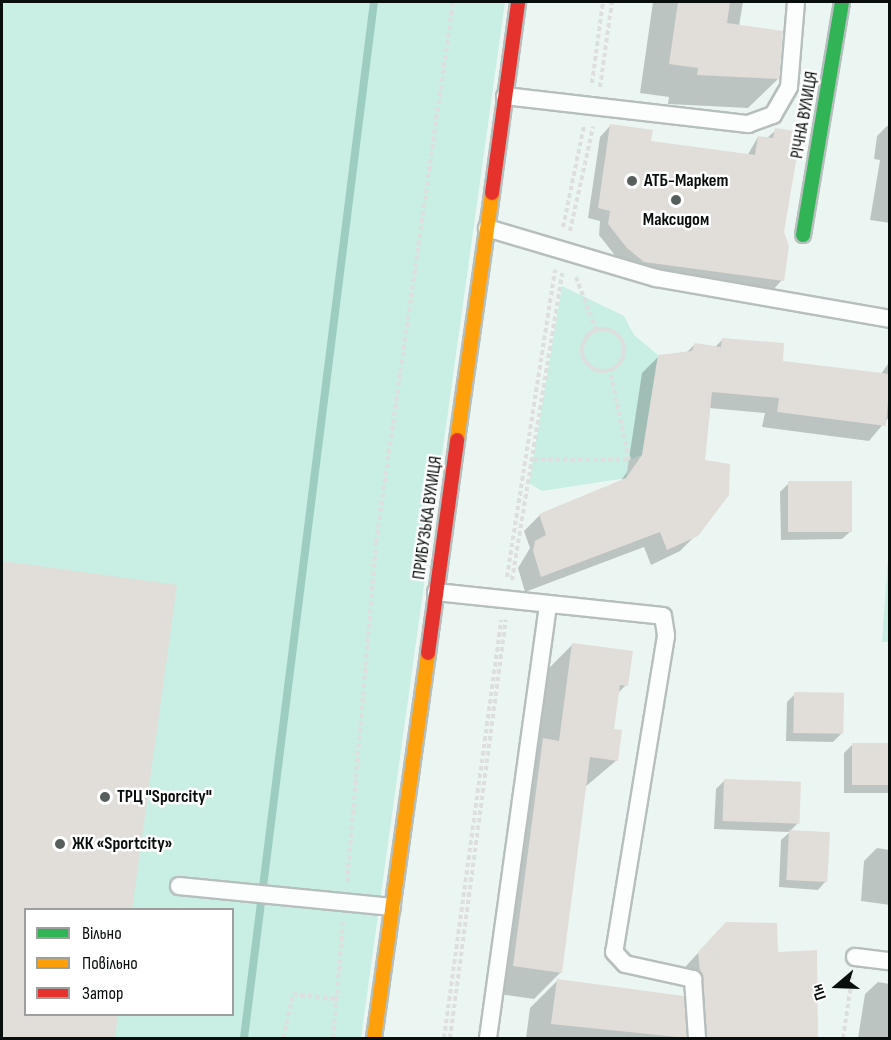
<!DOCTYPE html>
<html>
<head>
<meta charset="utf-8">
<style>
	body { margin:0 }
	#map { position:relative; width:891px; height:1040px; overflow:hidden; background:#ebf6f3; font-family:"Sofia Sans Condensed",sans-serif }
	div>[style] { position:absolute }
	.green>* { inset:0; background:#c9eee4 }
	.shadow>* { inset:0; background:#0003 }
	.stream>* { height:8px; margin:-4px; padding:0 4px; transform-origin:4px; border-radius:4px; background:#9ccdc0 }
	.building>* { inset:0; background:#e1ddd8; transform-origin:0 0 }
	.path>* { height:4px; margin-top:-2px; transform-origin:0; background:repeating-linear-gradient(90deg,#dcdfde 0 4.5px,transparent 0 7.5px) }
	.path>.ring { margin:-2px; padding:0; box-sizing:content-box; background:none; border:4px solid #dcdfde; border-radius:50% }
	.roads { filter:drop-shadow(2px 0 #b6bfbd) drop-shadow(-2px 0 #b6bfbd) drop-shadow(0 2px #b6bfbd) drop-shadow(0 -2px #b6bfbd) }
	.lane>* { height:16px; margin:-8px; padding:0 8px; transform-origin:8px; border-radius:8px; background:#fcfefd }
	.fast>* { height:14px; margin:-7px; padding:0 7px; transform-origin:7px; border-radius:7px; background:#30b455 }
	.slow>* { height:14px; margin:-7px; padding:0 7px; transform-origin:7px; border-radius:7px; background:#ff9f0a }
	.jam>* { height:14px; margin:-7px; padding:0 7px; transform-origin:7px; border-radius:7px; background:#e5322d }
	.dots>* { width:16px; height:16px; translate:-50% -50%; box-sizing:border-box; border:3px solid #fff; border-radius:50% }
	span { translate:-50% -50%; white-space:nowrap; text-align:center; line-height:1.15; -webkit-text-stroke:5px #fff; paint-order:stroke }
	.street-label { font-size:18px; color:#070e0c }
	.poi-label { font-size:18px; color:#070e0c; font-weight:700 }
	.left { translate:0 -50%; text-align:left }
	.frame { position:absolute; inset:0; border:3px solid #070e0c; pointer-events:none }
	.legend { position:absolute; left:24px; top:908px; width:210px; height:108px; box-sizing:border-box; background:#fff; border:2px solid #9c9f9e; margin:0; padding:8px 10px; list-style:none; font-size:18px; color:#070e0c }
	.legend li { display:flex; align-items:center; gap:12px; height:30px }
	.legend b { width:30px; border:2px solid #9c9f9e }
	.north { position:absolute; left:807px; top:956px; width:60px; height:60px; -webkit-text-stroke:4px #fff; paint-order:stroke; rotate:251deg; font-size:16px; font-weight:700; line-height:24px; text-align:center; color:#070e0c }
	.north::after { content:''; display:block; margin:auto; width:21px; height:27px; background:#070e0c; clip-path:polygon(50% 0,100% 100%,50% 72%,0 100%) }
</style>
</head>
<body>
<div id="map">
	<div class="green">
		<div style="clip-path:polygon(evenodd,2px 2px,505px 2px,361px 1038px,2px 1038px,2px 2px,26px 910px,232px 910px,232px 1014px,26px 1014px,26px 910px)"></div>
		<div style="clip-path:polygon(562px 286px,624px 316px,634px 335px,658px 355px,642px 455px,629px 460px,626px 478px,542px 491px,529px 483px)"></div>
		<div style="clip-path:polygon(889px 544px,889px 642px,882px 642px)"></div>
	</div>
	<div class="shadow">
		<div style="clip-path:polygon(653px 2px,743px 2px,739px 26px,778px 79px,748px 108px,668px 104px,669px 97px,640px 93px)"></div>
		<div style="clip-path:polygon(610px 126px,649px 143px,747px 156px,758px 137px,767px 138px,776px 130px,782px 280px,772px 291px,633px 272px,617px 258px,599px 235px,600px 221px,588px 218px,600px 137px)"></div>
		<div style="clip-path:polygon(887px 126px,890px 126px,890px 223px,870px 220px,880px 160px,874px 159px,877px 136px)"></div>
		<div style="clip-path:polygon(723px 339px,781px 362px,881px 374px,890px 361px,890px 416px,869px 441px,762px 427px,765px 413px,709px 408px,696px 535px,680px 551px,651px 565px,644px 547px,525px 592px,518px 568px,530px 548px,524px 531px,540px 515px,620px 482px,627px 472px,642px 373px,658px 357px,686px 353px,695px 344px,714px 348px)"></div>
		<div style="clip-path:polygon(789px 483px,851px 531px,842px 539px,781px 540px,780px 492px)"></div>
		<div style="clip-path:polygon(2px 562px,175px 586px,131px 910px,26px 910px,26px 1014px,116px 1014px,113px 1038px,2px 1038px)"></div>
		<div style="clip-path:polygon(573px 644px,626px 685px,617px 694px,613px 730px,617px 760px,585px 787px,561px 972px,534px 999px,486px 992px,516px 767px,536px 747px,546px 671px)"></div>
		<div style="clip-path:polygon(795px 694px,842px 733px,833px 742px,786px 741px,787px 702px)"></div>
		<div style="clip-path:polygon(853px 744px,890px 745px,890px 793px,844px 793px,844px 753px)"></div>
		<div style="clip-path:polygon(724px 781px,798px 823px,789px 832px,714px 829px,716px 789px)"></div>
		<div style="clip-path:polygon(790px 832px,826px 881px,818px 890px,779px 887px,781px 840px)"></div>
		<div style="clip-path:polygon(877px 848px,890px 850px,890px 905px,861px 901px,864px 861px)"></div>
		<div style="clip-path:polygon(713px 937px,777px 954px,815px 952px,813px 1038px,693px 1038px,686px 966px)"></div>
		<div style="clip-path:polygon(557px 981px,682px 998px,686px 1038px,526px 1038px,530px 1008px)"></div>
		<div style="clip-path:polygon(878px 982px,890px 984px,890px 1038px,858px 1038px,865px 994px)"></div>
	</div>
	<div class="stream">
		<div style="left:244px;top:1038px;width:1044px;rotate:-82.85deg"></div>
	</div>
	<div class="building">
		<div style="clip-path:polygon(678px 2px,730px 2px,727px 23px,783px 31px,779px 79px,697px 75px,698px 68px,669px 64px)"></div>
		<div style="clip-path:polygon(610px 124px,653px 130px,651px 141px,755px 155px,758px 136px,773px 138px,775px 128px,801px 132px,784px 232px,789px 246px,784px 281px,644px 262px,627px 248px,608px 224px,610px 211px,598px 208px)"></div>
		<div style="clip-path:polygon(722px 338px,784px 343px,783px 361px,890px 374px,886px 426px,777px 412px,779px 398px,712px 392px,705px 460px,730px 464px,729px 495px,698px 536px,667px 550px,660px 532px,541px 577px,533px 551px,535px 541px,546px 535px,539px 514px,626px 478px,642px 455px,658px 355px,692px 351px,695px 343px,721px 347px)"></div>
		<div style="left:852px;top:481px;width:51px;height:64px;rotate:90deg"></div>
		<div style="clip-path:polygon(2px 561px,177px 585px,132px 909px,26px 909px,26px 1014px,118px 1014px,115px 1038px,2px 1038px)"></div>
		<div style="clip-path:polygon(572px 643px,633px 651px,628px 686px,620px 685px,614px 729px,622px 730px,618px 761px,590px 757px,562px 973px,513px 966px,543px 738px,559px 741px)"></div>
		<div style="left:794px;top:692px;width:50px;height:41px;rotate:1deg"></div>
		<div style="left:852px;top:743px;width:38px;height:42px"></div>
		<div style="left:724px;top:779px;width:77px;height:42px;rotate:2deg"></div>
		<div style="left:789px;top:830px;width:41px;height:50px;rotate:3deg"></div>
		<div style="clip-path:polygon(726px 922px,777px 923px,778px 952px,817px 950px,818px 1038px,707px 1038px,698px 952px)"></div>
		<div style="clip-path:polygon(557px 979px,684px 996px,687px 1038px,551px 1024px)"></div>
	</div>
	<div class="path">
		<div style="left:592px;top:83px;width:82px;rotate:-82.3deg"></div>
		<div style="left:600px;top:87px;width:86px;rotate:-82deg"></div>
		<div style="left:563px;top:227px;width:103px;rotate:-78.3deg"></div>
		<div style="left:570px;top:231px;width:107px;rotate:-77.5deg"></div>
		<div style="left:576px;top:277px;width:57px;rotate:69.3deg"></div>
		<div class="ring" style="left:582px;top:329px;width:38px;height:38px"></div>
		<div style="left:533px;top:459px;width:96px;rotate:0.6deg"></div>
		<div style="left:629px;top:460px;width:92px;rotate:-101.9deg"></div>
		<div style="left:507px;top:577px;width:311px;rotate:-81.1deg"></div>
		<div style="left:512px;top:580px;width:311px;rotate:-80.7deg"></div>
		<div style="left:347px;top:882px;width:341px;rotate:-85.1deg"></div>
		<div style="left:376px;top:542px;width:545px;rotate:-81.88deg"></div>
		<div style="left:283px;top:1038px;width:45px;rotate:-77.2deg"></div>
		<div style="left:293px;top:994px;width:44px;rotate:6.5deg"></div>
		<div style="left:333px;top:1038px;width:116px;rotate:-85.1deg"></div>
		<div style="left:444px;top:1038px;width:422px;rotate:-82.2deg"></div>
		<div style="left:450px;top:1038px;width:422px;rotate:-82.4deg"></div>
		<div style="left:843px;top:1038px;width:61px;rotate:-81.5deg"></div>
	</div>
	<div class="roads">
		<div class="lane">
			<div style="left:505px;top:96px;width:245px;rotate:6.6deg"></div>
			<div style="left:748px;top:124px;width:27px;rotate:-20deg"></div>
			<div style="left:773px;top:115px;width:32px;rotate:-60deg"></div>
			<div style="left:789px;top:87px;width:85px;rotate:-85.3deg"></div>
			<div style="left:487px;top:228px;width:176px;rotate:16.5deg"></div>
			<div style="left:656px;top:278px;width:238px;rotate:9.9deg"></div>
			<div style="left:436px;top:592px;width:228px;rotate:6deg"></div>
			<div style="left:663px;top:616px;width:20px;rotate:81deg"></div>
			<div style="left:666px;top:636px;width:320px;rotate:99.3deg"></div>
			<div style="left:614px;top:952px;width:16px;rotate:47deg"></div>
			<div style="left:625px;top:964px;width:70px;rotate:12.4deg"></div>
			<div style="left:693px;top:979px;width:59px;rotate:86.1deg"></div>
			<div style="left:179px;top:886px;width:214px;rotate:5.6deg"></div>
			<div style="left:855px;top:957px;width:35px;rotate:7deg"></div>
			<div style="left:488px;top:1038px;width:437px;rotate:-82.1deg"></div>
		</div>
		<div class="fast">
			<div style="left:803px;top:235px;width:236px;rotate:-80.5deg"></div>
		</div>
		<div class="slow">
			<div style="left:457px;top:440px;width:249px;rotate:-81.9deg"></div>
			<div style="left:374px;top:1038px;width:389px;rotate:-82deg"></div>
		</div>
		<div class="jam">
			<div style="left:492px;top:193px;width:193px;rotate:-82.2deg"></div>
			<div style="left:428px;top:653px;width:215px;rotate:-82.2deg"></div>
		</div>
	</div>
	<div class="dots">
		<div style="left:632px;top:181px;background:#575f5d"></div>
		<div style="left:676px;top:200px;background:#575f5d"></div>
		<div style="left:105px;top:797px;background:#575f5d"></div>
		<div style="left:60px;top:844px;background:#575f5d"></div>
	</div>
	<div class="street-label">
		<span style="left:805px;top:115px;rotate:-80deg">РІЧНА ВУЛИЦЯ</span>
		<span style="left:428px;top:518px;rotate:-82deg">ПРИБУЗЬКА ВУЛИЦЯ</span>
	</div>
	<div class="poi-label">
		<span class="left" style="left:644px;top:181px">АТБ-Маркет</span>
		<span style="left:676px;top:220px">Максидом</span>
		<span class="left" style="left:117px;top:797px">ТРЦ "Sporcity"</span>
		<span class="left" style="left:72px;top:844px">ЖК «Sportcity»</span>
	</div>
	<div class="frame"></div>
	<ul class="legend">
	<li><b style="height:8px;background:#30b455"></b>Вільно</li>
	<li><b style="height:8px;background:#ff9f0a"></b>Повільно</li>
	<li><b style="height:8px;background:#e5322d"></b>Затор</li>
	</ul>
	<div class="north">Пн</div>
</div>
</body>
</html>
